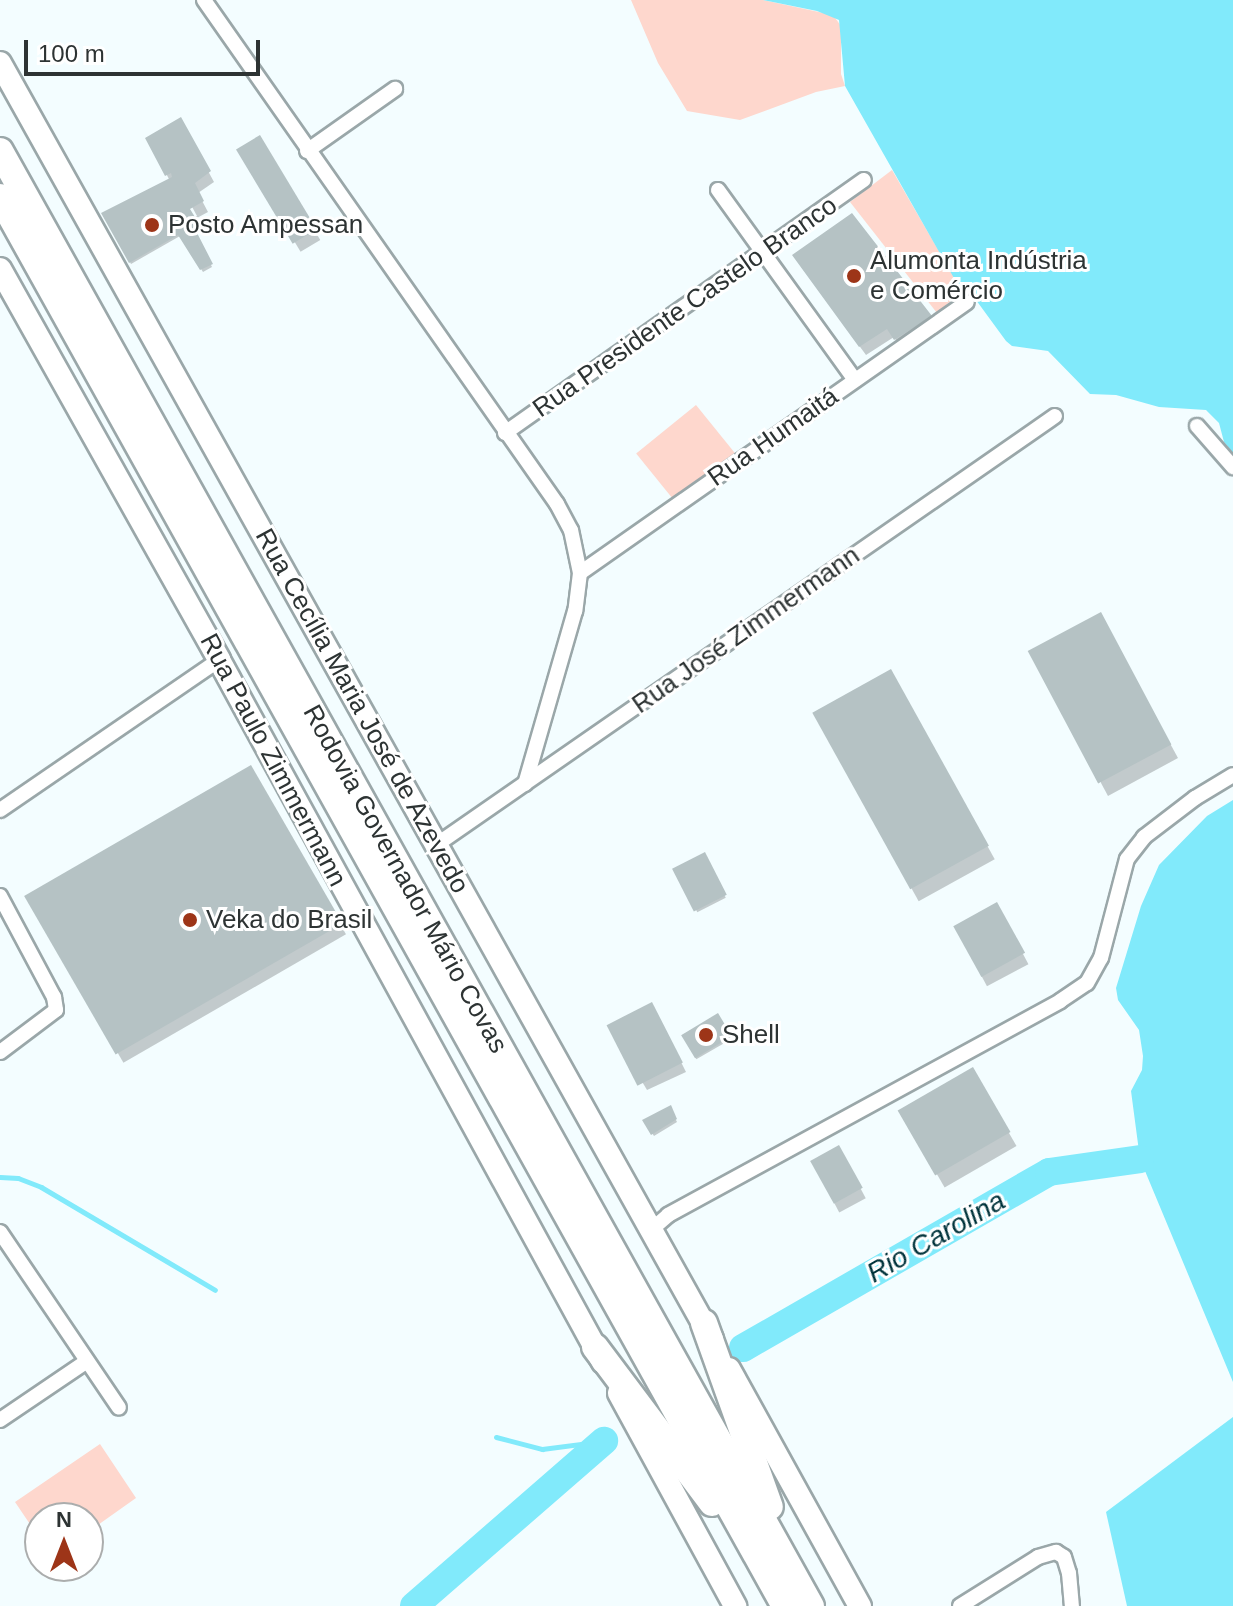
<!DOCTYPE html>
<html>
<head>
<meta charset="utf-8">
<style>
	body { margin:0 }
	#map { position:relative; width:1233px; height:1606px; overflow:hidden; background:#f3fdff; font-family:Arial,sans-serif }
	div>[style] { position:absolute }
	.green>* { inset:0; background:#fed7cd; transform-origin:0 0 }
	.water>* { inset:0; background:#81eafb }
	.shadow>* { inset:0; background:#0003; transform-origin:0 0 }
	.stream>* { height:5px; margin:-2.5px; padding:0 2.5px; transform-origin:2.5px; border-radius:2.5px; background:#81eafb }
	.river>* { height:28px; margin:-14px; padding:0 14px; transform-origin:14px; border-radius:14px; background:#81eafb }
	.building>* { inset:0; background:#b5c2c4; transform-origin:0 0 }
	.roads { filter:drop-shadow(2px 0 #9aa7a9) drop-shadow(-2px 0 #9aa7a9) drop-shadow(0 2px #9aa7a9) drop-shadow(0 -2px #9aa7a9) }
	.street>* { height:14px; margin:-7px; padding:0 7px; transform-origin:7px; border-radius:7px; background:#fff }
	.primary>* { height:22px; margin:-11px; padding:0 11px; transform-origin:11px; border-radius:11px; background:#fff }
	.highway>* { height:26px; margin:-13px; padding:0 13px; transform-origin:13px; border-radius:13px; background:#fff }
	.dots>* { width:22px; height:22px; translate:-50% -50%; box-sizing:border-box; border:4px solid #fff; border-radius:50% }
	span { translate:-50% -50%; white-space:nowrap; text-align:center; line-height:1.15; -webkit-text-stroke:6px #fff; paint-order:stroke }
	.poi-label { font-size:26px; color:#2d3333 }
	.left { translate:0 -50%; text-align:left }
	.street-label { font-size:26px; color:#2d3333 }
	.water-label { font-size:28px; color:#00333b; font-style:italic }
	.north { position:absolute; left:24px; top:1502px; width:80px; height:80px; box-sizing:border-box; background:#fff; border:2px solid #abadad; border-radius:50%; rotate:0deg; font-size:22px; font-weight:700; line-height:32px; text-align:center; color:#2d3333 }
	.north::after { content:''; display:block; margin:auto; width:28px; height:36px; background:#9d3518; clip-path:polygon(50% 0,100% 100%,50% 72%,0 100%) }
	.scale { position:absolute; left:24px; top:40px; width:236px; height:36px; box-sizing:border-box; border:4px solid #2d3333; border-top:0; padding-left:10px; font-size:24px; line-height:28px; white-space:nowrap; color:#2d3333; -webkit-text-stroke:6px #fff; paint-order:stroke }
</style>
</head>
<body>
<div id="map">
	<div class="green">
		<div style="clip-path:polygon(631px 0,763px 0,833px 15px,841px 26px,841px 74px,845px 86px,816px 92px,740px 120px,687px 111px,658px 63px)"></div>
		<div style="clip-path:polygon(892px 170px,962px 291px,937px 313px,850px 202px)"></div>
		<div style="left:696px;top:405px;width:63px;height:77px;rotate:51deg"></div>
		<div style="clip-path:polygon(100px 1444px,136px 1498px,88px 1532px,88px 1518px,40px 1518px,40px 1539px,15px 1502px)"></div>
	</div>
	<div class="water">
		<div style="clip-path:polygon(763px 0,1233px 0,1233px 453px,1224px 442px,1219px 423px,1206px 410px,1159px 407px,1116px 395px,1090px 394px,1048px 351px,1012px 346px,1006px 341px,976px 300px,959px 287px,845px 86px,839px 20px,817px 11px)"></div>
		<div style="clip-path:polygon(1233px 800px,1233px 1382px,1140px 1159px,1131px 1091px,1142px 1070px,1143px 1056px,1139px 1030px,1118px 1000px,1116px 988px,1141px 906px,1159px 865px,1207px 816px)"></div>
		<div style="clip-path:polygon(1233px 1417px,1233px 1606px,1127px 1606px,1106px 1512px)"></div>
	</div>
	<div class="shadow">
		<div style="clip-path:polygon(evenodd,180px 119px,214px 182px,198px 193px,208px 212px,195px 219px,198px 226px,194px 230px,212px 267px,203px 272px,180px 236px,131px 264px,104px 214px,170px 181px,148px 139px,180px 119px,178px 181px,197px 216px,193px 218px,178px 181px)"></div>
		<div style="left:259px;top:138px;width:119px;height:23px;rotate:59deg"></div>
		<div style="clip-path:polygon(851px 215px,936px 327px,901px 349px,894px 337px,866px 355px,800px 265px)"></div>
		<div style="clip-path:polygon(1100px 615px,1178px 758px,1108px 796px,1101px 783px)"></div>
		<div style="left:891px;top:672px;width:214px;height:87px;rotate:61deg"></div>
		<div style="left:250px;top:768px;width:192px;height:257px;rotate:60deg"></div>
		<div style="left:704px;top:855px;width:48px;height:32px;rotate:63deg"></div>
		<div style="left:997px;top:905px;width:67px;height:47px;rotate:62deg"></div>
		<div style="clip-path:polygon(657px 1014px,686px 1072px,647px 1090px,609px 1026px)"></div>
		<div style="left:717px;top:1015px;width:28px;height:40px;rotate:60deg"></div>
		<div style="left:972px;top:1069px;width:89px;height:83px;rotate:60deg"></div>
		<div style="clip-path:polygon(670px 1108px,677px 1122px,654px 1136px,644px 1121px)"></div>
		<div style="left:839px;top:1148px;width:57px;height:30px;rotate:62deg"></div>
	</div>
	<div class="stream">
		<div style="left:0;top:1177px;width:18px;rotate:3deg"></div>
		<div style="left:18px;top:1178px;width:25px;rotate:21deg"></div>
		<div style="left:41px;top:1187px;width:202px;rotate:30.6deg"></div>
		<div style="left:496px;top:1437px;width:48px;rotate:14.6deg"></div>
		<div style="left:542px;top:1449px;width:63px;rotate:-7.4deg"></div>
	</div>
	<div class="river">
		<div style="left:743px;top:1348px;width:353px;rotate:-29.9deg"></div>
		<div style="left:1049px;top:1172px;width:92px;rotate:-8.1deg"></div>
		<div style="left:414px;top:1606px;width:252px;rotate:-41deg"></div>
	</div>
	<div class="building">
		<div style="clip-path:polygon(181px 117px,211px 171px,195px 183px,204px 201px,190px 209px,198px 222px,194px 227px,213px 264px,200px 270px,178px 235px,129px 263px,101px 213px,172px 177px,171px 173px,165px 176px,145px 138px)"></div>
		<div style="left:260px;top:135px;width:110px;height:28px;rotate:59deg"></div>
		<div style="clip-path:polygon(852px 213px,932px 316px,894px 340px,887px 329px,859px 347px,792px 255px)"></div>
		<div style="left:1101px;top:612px;width:150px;height:83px;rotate:62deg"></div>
		<div style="left:891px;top:669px;width:202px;height:90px;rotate:61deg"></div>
		<div style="left:251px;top:765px;width:183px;height:262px;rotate:60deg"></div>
		<div style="left:705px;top:852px;width:48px;height:37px;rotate:63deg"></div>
		<div style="left:997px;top:902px;width:58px;height:50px;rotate:61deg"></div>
		<div style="left:652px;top:1002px;width:68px;height:51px;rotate:63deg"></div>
		<div style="left:718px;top:1013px;width:27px;height:43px;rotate:59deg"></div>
		<div style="left:973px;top:1067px;width:75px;height:87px;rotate:60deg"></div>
		<div style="clip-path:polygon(671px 1105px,677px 1119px,651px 1135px,642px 1120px)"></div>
		<div style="left:839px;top:1145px;width:49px;height:33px;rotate:61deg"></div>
	</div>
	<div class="roads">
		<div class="street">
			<div style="left:204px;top:0;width:615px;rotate:54.99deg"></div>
			<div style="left:557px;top:504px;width:30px;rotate:62deg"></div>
			<div style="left:571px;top:530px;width:44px;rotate:78.2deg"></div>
			<div style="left:580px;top:573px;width:38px;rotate:97deg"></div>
			<div style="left:575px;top:611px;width:180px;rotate:106.1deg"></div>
			<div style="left:307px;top:151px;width:108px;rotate:-35.2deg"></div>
			<div style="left:718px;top:190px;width:234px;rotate:54.2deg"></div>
			<div style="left:1197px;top:426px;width:55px;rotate:48.7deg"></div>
			<div style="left:505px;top:433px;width:439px;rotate:-35.2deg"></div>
			<div style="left:580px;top:573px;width:472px;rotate:-35deg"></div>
			<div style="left:0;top:810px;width:265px;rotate:-34.4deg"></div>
			<div style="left:436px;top:845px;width:753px;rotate:-34.72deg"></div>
			<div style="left:0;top:896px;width:115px;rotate:61.9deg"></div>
			<div style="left:54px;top:997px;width:13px;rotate:81deg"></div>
			<div style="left:56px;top:1010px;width:70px;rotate:143.1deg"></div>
			<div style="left:651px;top:1230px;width:23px;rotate:-41deg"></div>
			<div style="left:668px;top:1215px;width:447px;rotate:-28.6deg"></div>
			<div style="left:1060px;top:1001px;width:32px;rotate:-34deg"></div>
			<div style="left:1087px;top:983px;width:29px;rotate:-61deg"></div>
			<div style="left:1101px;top:958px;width:102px;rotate:-75.3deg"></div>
			<div style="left:1127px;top:859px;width:28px;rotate:-52deg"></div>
			<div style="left:1144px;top:837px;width:64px;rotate:-37.4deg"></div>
			<div style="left:1195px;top:798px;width:44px;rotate:-31.2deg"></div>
			<div style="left:0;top:1232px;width:212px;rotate:55.9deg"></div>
			<div style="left:0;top:1420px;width:105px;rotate:-34.1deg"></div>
			<div style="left:960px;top:1606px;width:92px;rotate:-32.1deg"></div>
			<div style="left:1038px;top:1557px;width:19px;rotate:-16deg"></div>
			<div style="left:1056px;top:1552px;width:9px;rotate:32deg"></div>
			<div style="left:1064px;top:1557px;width:17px;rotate:73deg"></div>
			<div style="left:1069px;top:1573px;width:33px;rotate:85deg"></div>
		</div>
		<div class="primary">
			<div style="left:0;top:63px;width:1461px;rotate:60.84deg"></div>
			<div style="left:0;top:269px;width:448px;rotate:60.7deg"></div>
			<div style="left:219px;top:660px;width:800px;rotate:61.32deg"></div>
			<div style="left:729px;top:1369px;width:271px;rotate:61.1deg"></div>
			<div style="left:619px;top:1393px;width:243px;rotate:61.4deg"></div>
		</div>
		<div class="highway">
			<div style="left:0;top:151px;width:1666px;rotate:60.87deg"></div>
			<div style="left:0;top:197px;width:1613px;rotate:60.88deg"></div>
			<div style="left:704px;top:1323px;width:195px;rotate:70.3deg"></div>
			<div style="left:595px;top:1347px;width:195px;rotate:53.1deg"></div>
		</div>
	</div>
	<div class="dots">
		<div style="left:152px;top:225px;background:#9d3518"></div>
		<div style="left:854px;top:276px;background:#9d3518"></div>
		<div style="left:190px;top:920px;background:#9d3518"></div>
		<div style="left:706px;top:1035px;background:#9d3518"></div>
	</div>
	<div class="poi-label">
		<span class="left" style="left:168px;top:225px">Posto Ampessan</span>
		<span class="left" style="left:870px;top:276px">Alumonta Indústria<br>e Comércio</span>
		<span class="left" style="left:206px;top:920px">Veka do Brasil</span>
		<span class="left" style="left:722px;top:1035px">Shell</span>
	</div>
	<div class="street-label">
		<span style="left:685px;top:307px;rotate:-35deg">Rua Presidente Castelo Branco</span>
		<span style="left:773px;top:437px;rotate:-35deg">Rua Humaitá</span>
		<span style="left:746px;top:630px;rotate:-35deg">Rua José Zimmermann</span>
		<span style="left:362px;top:711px;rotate:61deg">Rua Cecília Maria José de Azevedo</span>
		<span style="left:273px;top:760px;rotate:62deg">Rua Paulo Zimmermann</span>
		<span style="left:405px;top:879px;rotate:61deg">Rodovia Governador Mário Covas</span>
	</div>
	<div class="water-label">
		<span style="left:936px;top:1237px;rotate:-30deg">Rio Carolina</span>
	</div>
	<div class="north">N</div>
	<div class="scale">100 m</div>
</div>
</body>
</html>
